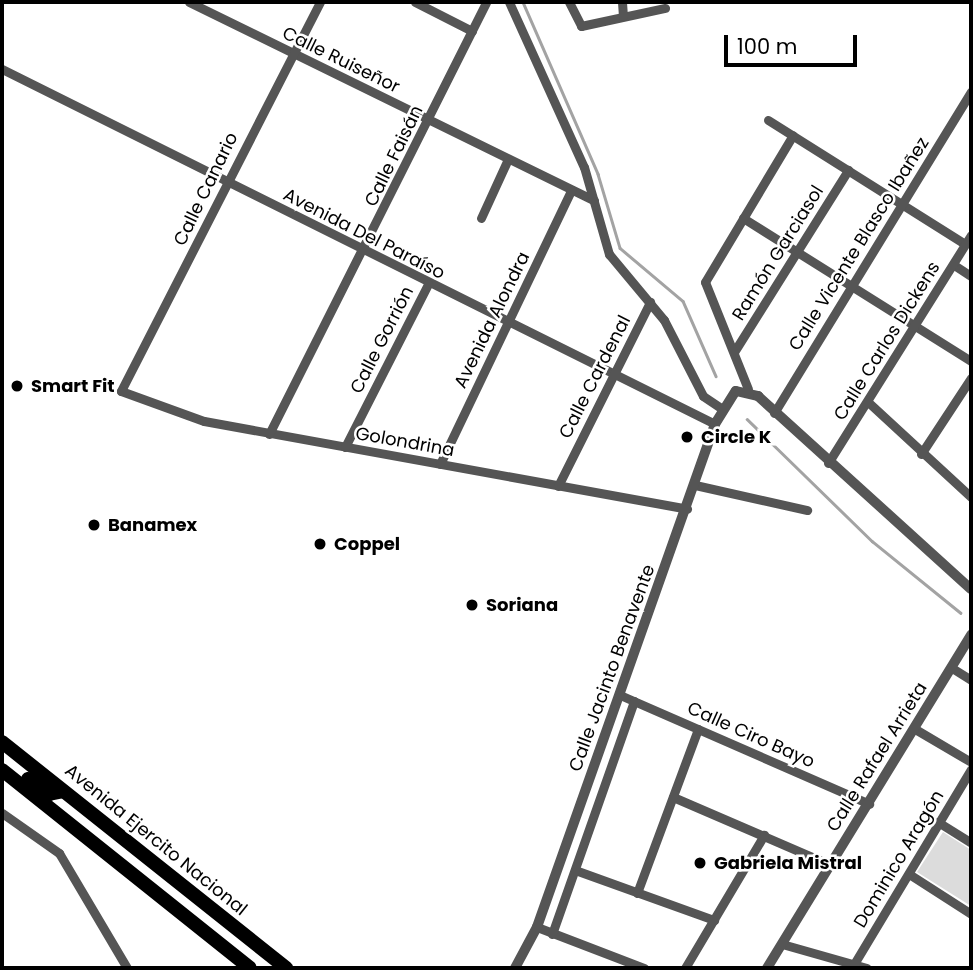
<!DOCTYPE html>
<html>
<head>
<meta charset="utf-8">
<style>
	body { margin:0 }
	#map { position:relative; width:973px; height:970px; overflow:hidden; background:#fff; font-family:Poppins,sans-serif }
	div>[style] { position:absolute }
	.green>* { inset:0; background:#dcdcdc }
	.stream>* { height:2.5px; margin:-1.25px; padding:0 1.25px; transform-origin:1.25px; border-radius:1.25px; background:#a3a3a3 }
	.minor>* { height:9px; margin:-4.5px; padding:0 4.5px; transform-origin:4.5px; border-radius:4.5px; background:#555 }
	.tertiary>* { height:10px; margin:-5px; padding:0 5px; transform-origin:5px; border-radius:5px; background:#555 }
	.primary>* { height:14px; margin:-7px; padding:0 7px; transform-origin:7px; border-radius:7px; background:#000 }
	.dots>* { width:19px; height:19px; translate:-50% -50%; box-sizing:border-box; border:4px solid #fff; border-radius:50% }
	span { translate:-50% -50%; white-space:nowrap; text-align:center; line-height:1.15; -webkit-text-stroke:5px #fff; paint-order:stroke }
	.street-label { font-size:18px; color:#000 }
	.poi-label { font-size:18px; color:#000; font-weight:700 }
	.left { translate:0 -50%; text-align:left }
	.frame { position:absolute; inset:0; border:4px solid #000; pointer-events:none }
	.scale { position:absolute; left:724px; top:35px; width:133px; height:32px; box-sizing:border-box; border:4px solid #000; border-top:0; padding-left:9px; font-size:21px; line-height:24px; white-space:nowrap; color:#000; -webkit-text-stroke:5px #fff; paint-order:stroke }
</style>
</head>
<body>
<div id="map">
	<div class="green">
		<div style="clip-path:polygon(943px 832px,971px 850px,971px 906px,917px 872px)"></div>
	</div>
	<div class="stream">
		<div style="left:523px;top:2px;width:188px;rotate:66.4deg"></div>
		<div style="left:598px;top:174px;width:77px;rotate:73.4deg"></div>
		<div style="left:620px;top:248px;width:82px;rotate:40.1deg"></div>
		<div style="left:683px;top:301px;width:82px;rotate:66.3deg"></div>
		<div style="left:747px;top:419px;width:175px;rotate:44.3deg"></div>
		<div style="left:872px;top:541px;width:114px;rotate:39deg"></div>
	</div>
	<div class="minor">
		<div style="left:189px;top:2px;width:451px;rotate:26.1deg"></div>
		<div style="left:320px;top:2px;width:437px;rotate:117.1deg"></div>
		<div style="left:121px;top:391px;width:88px;rotate:19.9deg"></div>
		<div style="left:204px;top:421px;width:491px;rotate:10.3deg"></div>
		<div style="left:415px;top:2px;width:64px;rotate:27deg"></div>
		<div style="left:509px;top:2px;width:181px;rotate:65.6deg"></div>
		<div style="left:584px;top:167px;width:91px;rotate:74deg"></div>
		<div style="left:609px;top:254px;width:86px;rotate:50.2deg"></div>
		<div style="left:664px;top:320px;width:85px;rotate:62.8deg"></div>
		<div style="left:703px;top:396px;width:22px;rotate:34deg"></div>
		<div style="left:569px;top:2px;width:27px;rotate:63deg"></div>
		<div style="left:581px;top:26px;width:86px;rotate:-12.1deg"></div>
		<div style="left:622px;top:2px;width:14px;rotate:86deg"></div>
		<div style="left:2px;top:69px;width:796px;rotate:26.47deg"></div>
		<div style="left:768px;top:120px;width:233px;rotate:32.2deg"></div>
		<div style="left:481px;top:218px;width:65px;rotate:-65.4deg"></div>
		<div style="left:743px;top:218px;width:269px;rotate:32.1deg"></div>
		<div style="left:954px;top:265px;width:20px;rotate:33deg"></div>
		<div style="left:734px;top:352px;width:215px;rotate:-57.9deg"></div>
		<div style="left:748px;top:389px;width:115px;rotate:-111.9deg"></div>
		<div style="left:705px;top:282px;width:171px;rotate:-59.1deg"></div>
		<div style="left:868px;top:402px;width:140px;rotate:42.7deg"></div>
		<div style="left:774px;top:413px;width:377px;rotate:-58.5deg"></div>
		<div style="left:269px;top:434px;width:483px;rotate:-63.3deg"></div>
		<div style="left:345px;top:447px;width:183px;rotate:-63deg"></div>
		<div style="left:921px;top:454px;width:91px;rotate:-56.7deg"></div>
		<div style="left:828px;top:463px;width:269px;rotate:-57.9deg"></div>
		<div style="left:440px;top:464px;width:304px;rotate:-64.4deg"></div>
		<div style="left:695px;top:485px;width:115px;rotate:12.6deg"></div>
		<div style="left:558px;top:486px;width:206px;rotate:-63.4deg"></div>
		<div style="left:952px;top:668px;width:22px;rotate:32deg"></div>
		<div style="left:620px;top:695px;width:272px;rotate:23.6deg"></div>
		<div style="left:915px;top:729px;width:65px;rotate:30.5deg"></div>
		<div style="left:673px;top:797px;width:172px;rotate:23.3deg"></div>
		<div style="left:2px;top:813px;width:70px;rotate:35.1deg"></div>
		<div style="left:59px;top:853px;width:134px;rotate:59.4deg"></div>
		<div style="left:938px;top:822px;width:39px;rotate:32deg"></div>
		<div style="left:575px;top:870px;width:148px;rotate:19.8deg"></div>
		<div style="left:909px;top:874px;width:74px;rotate:32.8deg"></div>
		<div style="left:637px;top:893px;width:175px;rotate:-69.6deg"></div>
		<div style="left:537px;top:927px;width:115px;rotate:21deg"></div>
		<div style="left:552px;top:934px;width:247px;rotate:-70.6deg"></div>
		<div style="left:782px;top:944px;width:88px;rotate:15.8deg"></div>
		<div style="left:854px;top:964px;width:227px;rotate:-59deg"></div>
		<div style="left:685px;top:968px;width:155px;rotate:-59.3deg"></div>
	</div>
	<div class="tertiary">
		<div style="left:515px;top:968px;width:47px;rotate:-61.8deg"></div>
		<div style="left:537px;top:927px;width:534px;rotate:-70.51deg"></div>
		<div style="left:715px;top:424px;width:39px;rotate:-58deg"></div>
		<div style="left:736px;top:391px;width:23px;rotate:13deg"></div>
		<div style="left:758px;top:396px;width:287px;rotate:42.2deg"></div>
		<div style="left:767px;top:968px;width:391px;rotate:-58.5deg"></div>
	</div>
	<div class="primary">
		<div style="left:2px;top:742px;width:363px;rotate:38.5deg"></div>
		<div style="left:2px;top:770px;width:317px;rotate:38.6deg"></div>
		<div style="left:28px;top:779px;width:26px;rotate:36deg"></div>
		<div style="left:49px;top:794px;width:14px;rotate:-12deg"></div>
	</div>
	<div class="dots">
		<div style="left:17px;top:386px;background:#000"></div>
		<div style="left:687px;top:437px;background:#000"></div>
		<div style="left:94px;top:525px;background:#000"></div>
		<div style="left:320px;top:544px;background:#000"></div>
		<div style="left:472px;top:605px;background:#000"></div>
		<div style="left:700px;top:863px;background:#000"></div>
	</div>
	<div class="street-label">
		<span style="left:341px;top:60px;rotate:26deg">Calle Ruiseñor</span>
		<span style="left:394px;top:156px;rotate:-64deg">Calle Faisán</span>
		<span style="left:206px;top:189px;rotate:-64deg">Calle Canario</span>
		<span style="left:364px;top:234px;rotate:27deg">Avenida Del Paraíso</span>
		<span style="left:859px;top:244px;rotate:-58deg">Calle Vicente Blasco Ibañez</span>
		<span style="left:778px;top:253px;rotate:-58deg">Ramón Garciasol</span>
		<span style="left:492px;top:320px;rotate:-64deg">Avenida Alondra</span>
		<span style="left:382px;top:340px;rotate:-63deg">Calle Gorrión</span>
		<span style="left:887px;top:341px;rotate:-58deg">Calle Carlos Dickens</span>
		<span style="left:595px;top:377px;rotate:-63deg">Calle Cardenal</span>
		<span style="left:405px;top:442px;rotate:10deg">Golondrina</span>
		<span style="left:612px;top:668px;rotate:-70deg">Calle Jacinto Benavente</span>
		<span style="left:751px;top:735px;rotate:24deg">Calle Ciro Bayo</span>
		<span style="left:877px;top:757px;rotate:-58deg">Calle Rafael Arrieta</span>
		<span style="left:156px;top:840px;rotate:39deg">Avenida Ejercito Nacional</span>
		<span style="left:899px;top:859px;rotate:-59deg">Dominico Aragón</span>
	</div>
	<div class="poi-label">
		<span class="left" style="left:31px;top:386px">Smart Fit</span>
		<span class="left" style="left:701px;top:437px">Circle K</span>
		<span class="left" style="left:108px;top:525px">Banamex</span>
		<span class="left" style="left:334px;top:544px">Coppel</span>
		<span class="left" style="left:486px;top:605px">Soriana</span>
		<span class="left" style="left:714px;top:863px">Gabriela Mistral</span>
	</div>
	<div class="frame"></div>
	<div class="scale">100 m</div>
</div>
</body>
</html>
